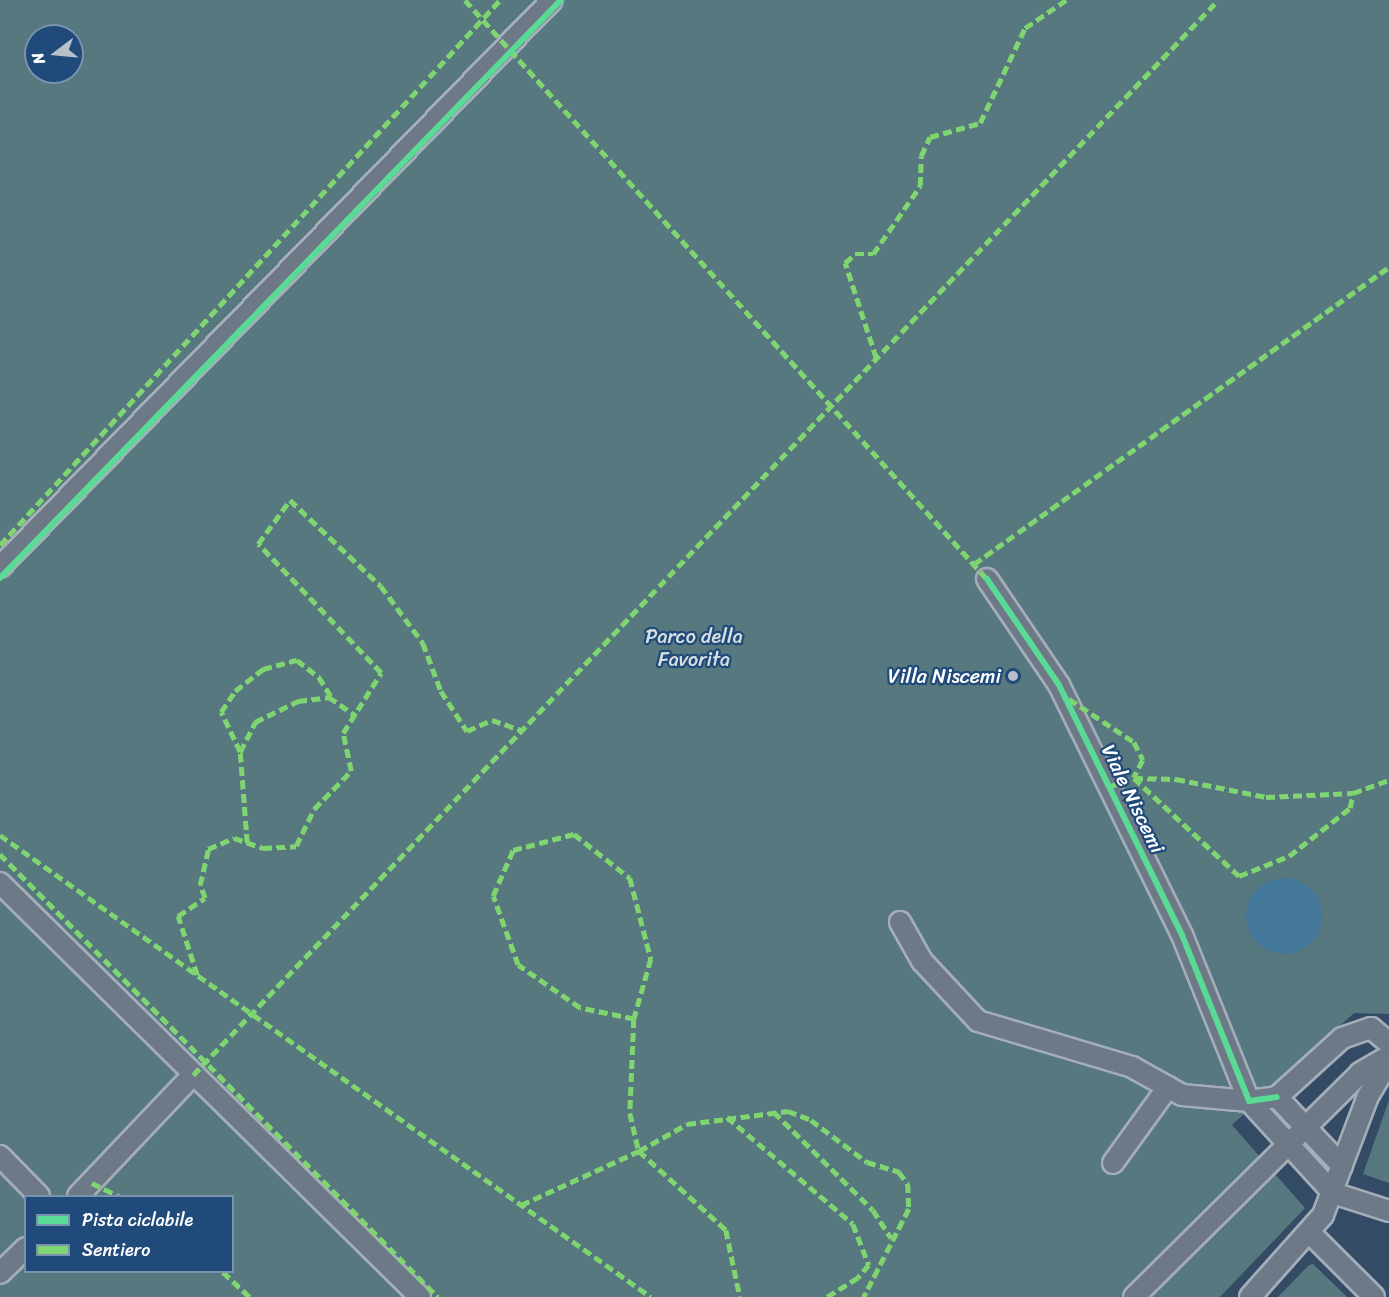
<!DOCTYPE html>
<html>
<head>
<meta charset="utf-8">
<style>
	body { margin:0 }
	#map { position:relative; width:1389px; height:1297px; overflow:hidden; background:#344b65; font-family:Sriracha,sans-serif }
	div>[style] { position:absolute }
	.green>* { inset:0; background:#58787f }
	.water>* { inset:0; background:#43789b }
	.round { border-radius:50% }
	.roads { filter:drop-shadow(2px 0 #a4aeba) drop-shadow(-2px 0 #a4aeba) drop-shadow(0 2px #a4aeba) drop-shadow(0 -2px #a4aeba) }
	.minor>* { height:20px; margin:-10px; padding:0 10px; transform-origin:10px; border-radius:10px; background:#6d7986 }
	.quiet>* { height:4.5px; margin-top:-2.25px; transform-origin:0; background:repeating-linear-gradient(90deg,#7fd670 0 9px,transparent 0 13.5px) }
	.cycleway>* { height:6px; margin:-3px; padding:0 3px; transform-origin:3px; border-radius:3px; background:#5adb95 }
	.dots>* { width:16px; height:16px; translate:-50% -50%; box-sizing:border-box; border:3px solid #1f4a7a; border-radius:50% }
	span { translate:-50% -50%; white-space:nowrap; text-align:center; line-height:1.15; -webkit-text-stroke:4.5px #1f4a7a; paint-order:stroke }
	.park-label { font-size:20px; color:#d7dfe0 }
	.poi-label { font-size:20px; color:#fff }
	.right { translate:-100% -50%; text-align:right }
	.street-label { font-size:20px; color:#fff }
	.legend { position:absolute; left:24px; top:1195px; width:210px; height:78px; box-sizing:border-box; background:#1f4a7a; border:2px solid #7992af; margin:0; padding:8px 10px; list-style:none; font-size:18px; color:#fff }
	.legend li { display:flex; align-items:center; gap:12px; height:30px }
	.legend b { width:30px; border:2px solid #7992af }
	.north { position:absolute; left:24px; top:24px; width:60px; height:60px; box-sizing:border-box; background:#1f4a7a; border:2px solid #7992af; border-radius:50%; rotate:254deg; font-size:16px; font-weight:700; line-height:24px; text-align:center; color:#fff }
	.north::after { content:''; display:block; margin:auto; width:21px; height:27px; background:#b8c0c9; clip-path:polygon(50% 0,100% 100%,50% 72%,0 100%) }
</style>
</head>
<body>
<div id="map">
	<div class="green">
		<div style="clip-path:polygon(evenodd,0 0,1389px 0,1389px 1014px,1354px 1013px,1232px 1125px,1305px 1208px,1220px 1297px,0 1297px,0 0,36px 36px,72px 36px,72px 72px,36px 72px,36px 36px,0 0,26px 1196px,232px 1196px,232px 1272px,26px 1272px,26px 1196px)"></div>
		<div style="clip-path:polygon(1389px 1100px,1389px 1183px,1363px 1174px)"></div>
		<div style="clip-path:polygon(1313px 1264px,1347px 1297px,1278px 1297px,1309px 1265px)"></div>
	</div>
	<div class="water">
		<div class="round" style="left:1246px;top:878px;width:76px;height:76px"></div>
	</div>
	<div class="roads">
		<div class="minor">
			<div style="left:0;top:567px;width:791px;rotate:-45.77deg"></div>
			<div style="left:987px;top:579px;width:128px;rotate:55.8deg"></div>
			<div style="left:1059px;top:685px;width:279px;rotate:63.8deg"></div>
			<div style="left:1182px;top:935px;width:179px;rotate:68deg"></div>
			<div style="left:1249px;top:1101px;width:28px;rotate:-8deg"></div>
			<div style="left:0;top:883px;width:590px;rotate:44.59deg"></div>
			<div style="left:900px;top:922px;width:45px;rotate:60.6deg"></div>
			<div style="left:922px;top:961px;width:82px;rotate:47deg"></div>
			<div style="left:978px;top:1021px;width:161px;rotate:16.6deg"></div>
			<div style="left:1132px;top:1067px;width:57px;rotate:29.2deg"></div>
			<div style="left:1182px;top:1095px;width:67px;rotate:5.1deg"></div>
			<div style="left:1249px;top:1101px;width:125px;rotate:47.6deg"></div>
			<div style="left:1333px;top:1193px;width:59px;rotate:17.8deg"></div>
			<div style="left:0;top:1156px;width:56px;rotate:45.7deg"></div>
			<div style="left:1113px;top:1163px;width:94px;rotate:-54.1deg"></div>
			<div style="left:1342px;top:1166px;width:95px;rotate:-133.3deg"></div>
			<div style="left:1277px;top:1097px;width:88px;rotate:-42.2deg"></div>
			<div style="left:1342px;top:1038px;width:31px;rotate:-19deg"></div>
			<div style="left:1371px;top:1028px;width:23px;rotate:40deg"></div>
			<div style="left:78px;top:1196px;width:167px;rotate:-46.5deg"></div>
			<div style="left:1311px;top:1234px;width:89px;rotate:45deg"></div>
			<div style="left:0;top:1273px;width:36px;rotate:-44deg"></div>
			<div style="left:1134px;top:1297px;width:318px;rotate:-44.7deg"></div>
			<div style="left:1360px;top:1073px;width:34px;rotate:-30deg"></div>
			<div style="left:1250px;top:1297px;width:110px;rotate:-48.3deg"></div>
			<div style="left:1323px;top:1215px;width:127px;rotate:-69.3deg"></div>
			<div style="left:1368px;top:1096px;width:41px;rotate:-59deg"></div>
		</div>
	</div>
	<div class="quiet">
		<div style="left:465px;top:0;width:780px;rotate:47.96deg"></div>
		<div style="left:876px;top:358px;width:100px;rotate:-108.1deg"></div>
		<div style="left:845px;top:263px;width:13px;rotate:-42deg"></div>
		<div style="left:855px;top:254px;width:18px"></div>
		<div style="left:873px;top:254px;width:83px;rotate:-55.3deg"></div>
		<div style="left:920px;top:186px;width:30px;rotate:-88deg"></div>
		<div style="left:921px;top:156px;width:21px;rotate:-65deg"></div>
		<div style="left:930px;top:137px;width:52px;rotate:-15.6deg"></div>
		<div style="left:980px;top:123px;width:105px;rotate:-64.7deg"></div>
		<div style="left:1025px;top:28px;width:50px;rotate:-34.3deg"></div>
		<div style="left:0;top:545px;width:740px;rotate:-47.47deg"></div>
		<div style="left:974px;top:564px;width:510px;rotate:-35.59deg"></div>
		<div style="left:1069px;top:699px;width:78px;rotate:33.5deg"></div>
		<div style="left:1134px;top:742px;width:20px;rotate:63deg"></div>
		<div style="left:1143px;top:760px;width:20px;rotate:117deg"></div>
		<div style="left:1134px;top:778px;width:42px;rotate:1.4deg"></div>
		<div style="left:1176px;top:779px;width:92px;rotate:11.3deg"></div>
		<div style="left:1266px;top:797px;width:87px;rotate:-2.6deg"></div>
		<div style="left:240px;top:752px;width:44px;rotate:-115.4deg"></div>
		<div style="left:221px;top:712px;width:25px;rotate:-56deg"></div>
		<div style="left:235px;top:691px;width:36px;rotate:-38deg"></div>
		<div style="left:263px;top:669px;width:35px;rotate:-15deg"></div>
		<div style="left:297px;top:660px;width:28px;rotate:38deg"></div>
		<div style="left:319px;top:677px;width:28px;rotate:58deg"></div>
		<div style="left:1108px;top:787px;width:28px;rotate:-19deg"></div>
		<div style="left:1134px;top:778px;width:144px;rotate:43deg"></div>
		<div style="left:1239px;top:876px;width:54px;rotate:-21.8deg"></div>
		<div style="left:1289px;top:856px;width:78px;rotate:-38.2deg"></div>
		<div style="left:1350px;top:808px;width:15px;rotate:-79deg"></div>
		<div style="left:1353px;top:793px;width:38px;rotate:-20deg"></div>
		<div style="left:0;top:835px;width:798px;rotate:35.36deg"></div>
		<div style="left:247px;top:843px;width:91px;rotate:-94.4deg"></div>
		<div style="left:240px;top:752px;width:34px;rotate:-63deg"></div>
		<div style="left:255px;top:722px;width:48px;rotate:-26deg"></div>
		<div style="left:298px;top:701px;width:31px;rotate:-7deg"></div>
		<div style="left:329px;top:697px;width:33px;rotate:35deg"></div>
		<div style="left:0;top:854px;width:623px;rotate:45.33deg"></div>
		<div style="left:197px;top:975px;width:62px;rotate:-107.9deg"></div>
		<div style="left:178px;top:916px;width:32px;rotate:-34deg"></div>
		<div style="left:205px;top:898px;width:14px;rotate:-111deg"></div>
		<div style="left:200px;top:885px;width:37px;rotate:-77deg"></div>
		<div style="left:208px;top:849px;width:28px;rotate:-23deg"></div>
		<div style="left:234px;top:838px;width:31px;rotate:19deg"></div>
		<div style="left:263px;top:848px;width:33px;rotate:-3deg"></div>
		<div style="left:296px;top:846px;width:41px;rotate:-64.1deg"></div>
		<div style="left:314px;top:809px;width:53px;rotate:-45.8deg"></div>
		<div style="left:351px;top:771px;width:39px;rotate:-102deg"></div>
		<div style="left:343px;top:733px;width:71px;rotate:-57.7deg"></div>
		<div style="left:381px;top:673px;width:178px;rotate:-133.6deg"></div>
		<div style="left:258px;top:544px;width:54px;rotate:-54deg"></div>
		<div style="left:290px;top:500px;width:125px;rotate:43.4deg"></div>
		<div style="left:381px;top:586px;width:71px;rotate:53.6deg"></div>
		<div style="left:423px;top:643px;width:51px;rotate:69.4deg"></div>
		<div style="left:441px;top:691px;width:48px;rotate:57deg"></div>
		<div style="left:467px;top:731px;width:27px;rotate:-24deg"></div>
		<div style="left:492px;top:720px;width:31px;rotate:19deg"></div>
		<div style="left:634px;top:1019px;width:55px;rotate:-168.5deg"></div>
		<div style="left:580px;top:1008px;width:75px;rotate:-145.3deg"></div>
		<div style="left:518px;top:965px;width:73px;rotate:-109.9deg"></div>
		<div style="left:493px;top:896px;width:50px;rotate:-66.5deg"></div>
		<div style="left:513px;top:850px;width:63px;rotate:-14.7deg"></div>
		<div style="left:574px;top:834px;width:71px;rotate:38.2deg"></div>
		<div style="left:630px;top:878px;width:84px;rotate:75.5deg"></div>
		<div style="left:651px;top:959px;width:62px;rotate:105.8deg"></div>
		<div style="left:634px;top:1019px;width:94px;rotate:92.4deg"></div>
		<div style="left:630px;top:1113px;width:39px;rotate:77deg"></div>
		<div style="left:639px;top:1151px;width:55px;rotate:-29.4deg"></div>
		<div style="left:687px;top:1124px;width:102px;rotate:-7.3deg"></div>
		<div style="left:788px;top:1111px;width:25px;rotate:21deg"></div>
		<div style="left:811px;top:1120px;width:70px;rotate:36.9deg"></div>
		<div style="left:867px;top:1162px;width:34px;rotate:17deg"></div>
		<div style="left:899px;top:1172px;width:15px;rotate:53deg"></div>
		<div style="left:908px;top:1184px;width:25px;rotate:88deg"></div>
		<div style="left:909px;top:1209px;width:99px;rotate:117.1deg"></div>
		<div style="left:193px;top:1075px;width:1485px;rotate:-46.36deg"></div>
		<div style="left:774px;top:1112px;width:139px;rotate:44.7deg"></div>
		<div style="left:873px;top:1210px;width:33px;rotate:57deg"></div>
		<div style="left:727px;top:1117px;width:165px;rotate:40.3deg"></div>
		<div style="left:853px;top:1224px;width:44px;rotate:68.7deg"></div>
		<div style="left:869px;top:1265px;width:17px;rotate:130deg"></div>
		<div style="left:858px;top:1278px;width:36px;rotate:148deg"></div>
		<div style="left:92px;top:1183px;width:30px;rotate:26deg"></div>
		<div style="left:521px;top:1205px;width:130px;rotate:-24.6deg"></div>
		<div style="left:639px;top:1151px;width:118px;rotate:42.2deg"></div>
		<div style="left:726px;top:1230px;width:68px;rotate:78.2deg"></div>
		<div style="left:223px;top:1272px;width:37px;rotate:43deg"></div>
	</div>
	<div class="cycleway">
		<div style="left:0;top:578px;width:805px;rotate:-45.86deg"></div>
		<div style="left:987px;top:579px;width:128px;rotate:55.8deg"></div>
		<div style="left:1059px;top:685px;width:279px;rotate:63.8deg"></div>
		<div style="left:1182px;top:935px;width:179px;rotate:68deg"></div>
		<div style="left:1249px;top:1101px;width:28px;rotate:-8deg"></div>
	</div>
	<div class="dots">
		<div style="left:1013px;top:676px;background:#b8c0c9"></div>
	</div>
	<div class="park-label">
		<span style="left:694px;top:648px">Parco della<br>Favorita</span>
	</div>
	<div class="poi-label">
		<span class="right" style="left:1001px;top:676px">Villa Niscemi</span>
	</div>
	<div class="street-label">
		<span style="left:1133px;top:799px;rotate:64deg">Viale Niscemi</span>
	</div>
	<ul class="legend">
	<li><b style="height:8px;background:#5adb95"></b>Pista ciclabile</li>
	<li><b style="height:8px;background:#7fd670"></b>Sentiero</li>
	</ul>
	<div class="north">N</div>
</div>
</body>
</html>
